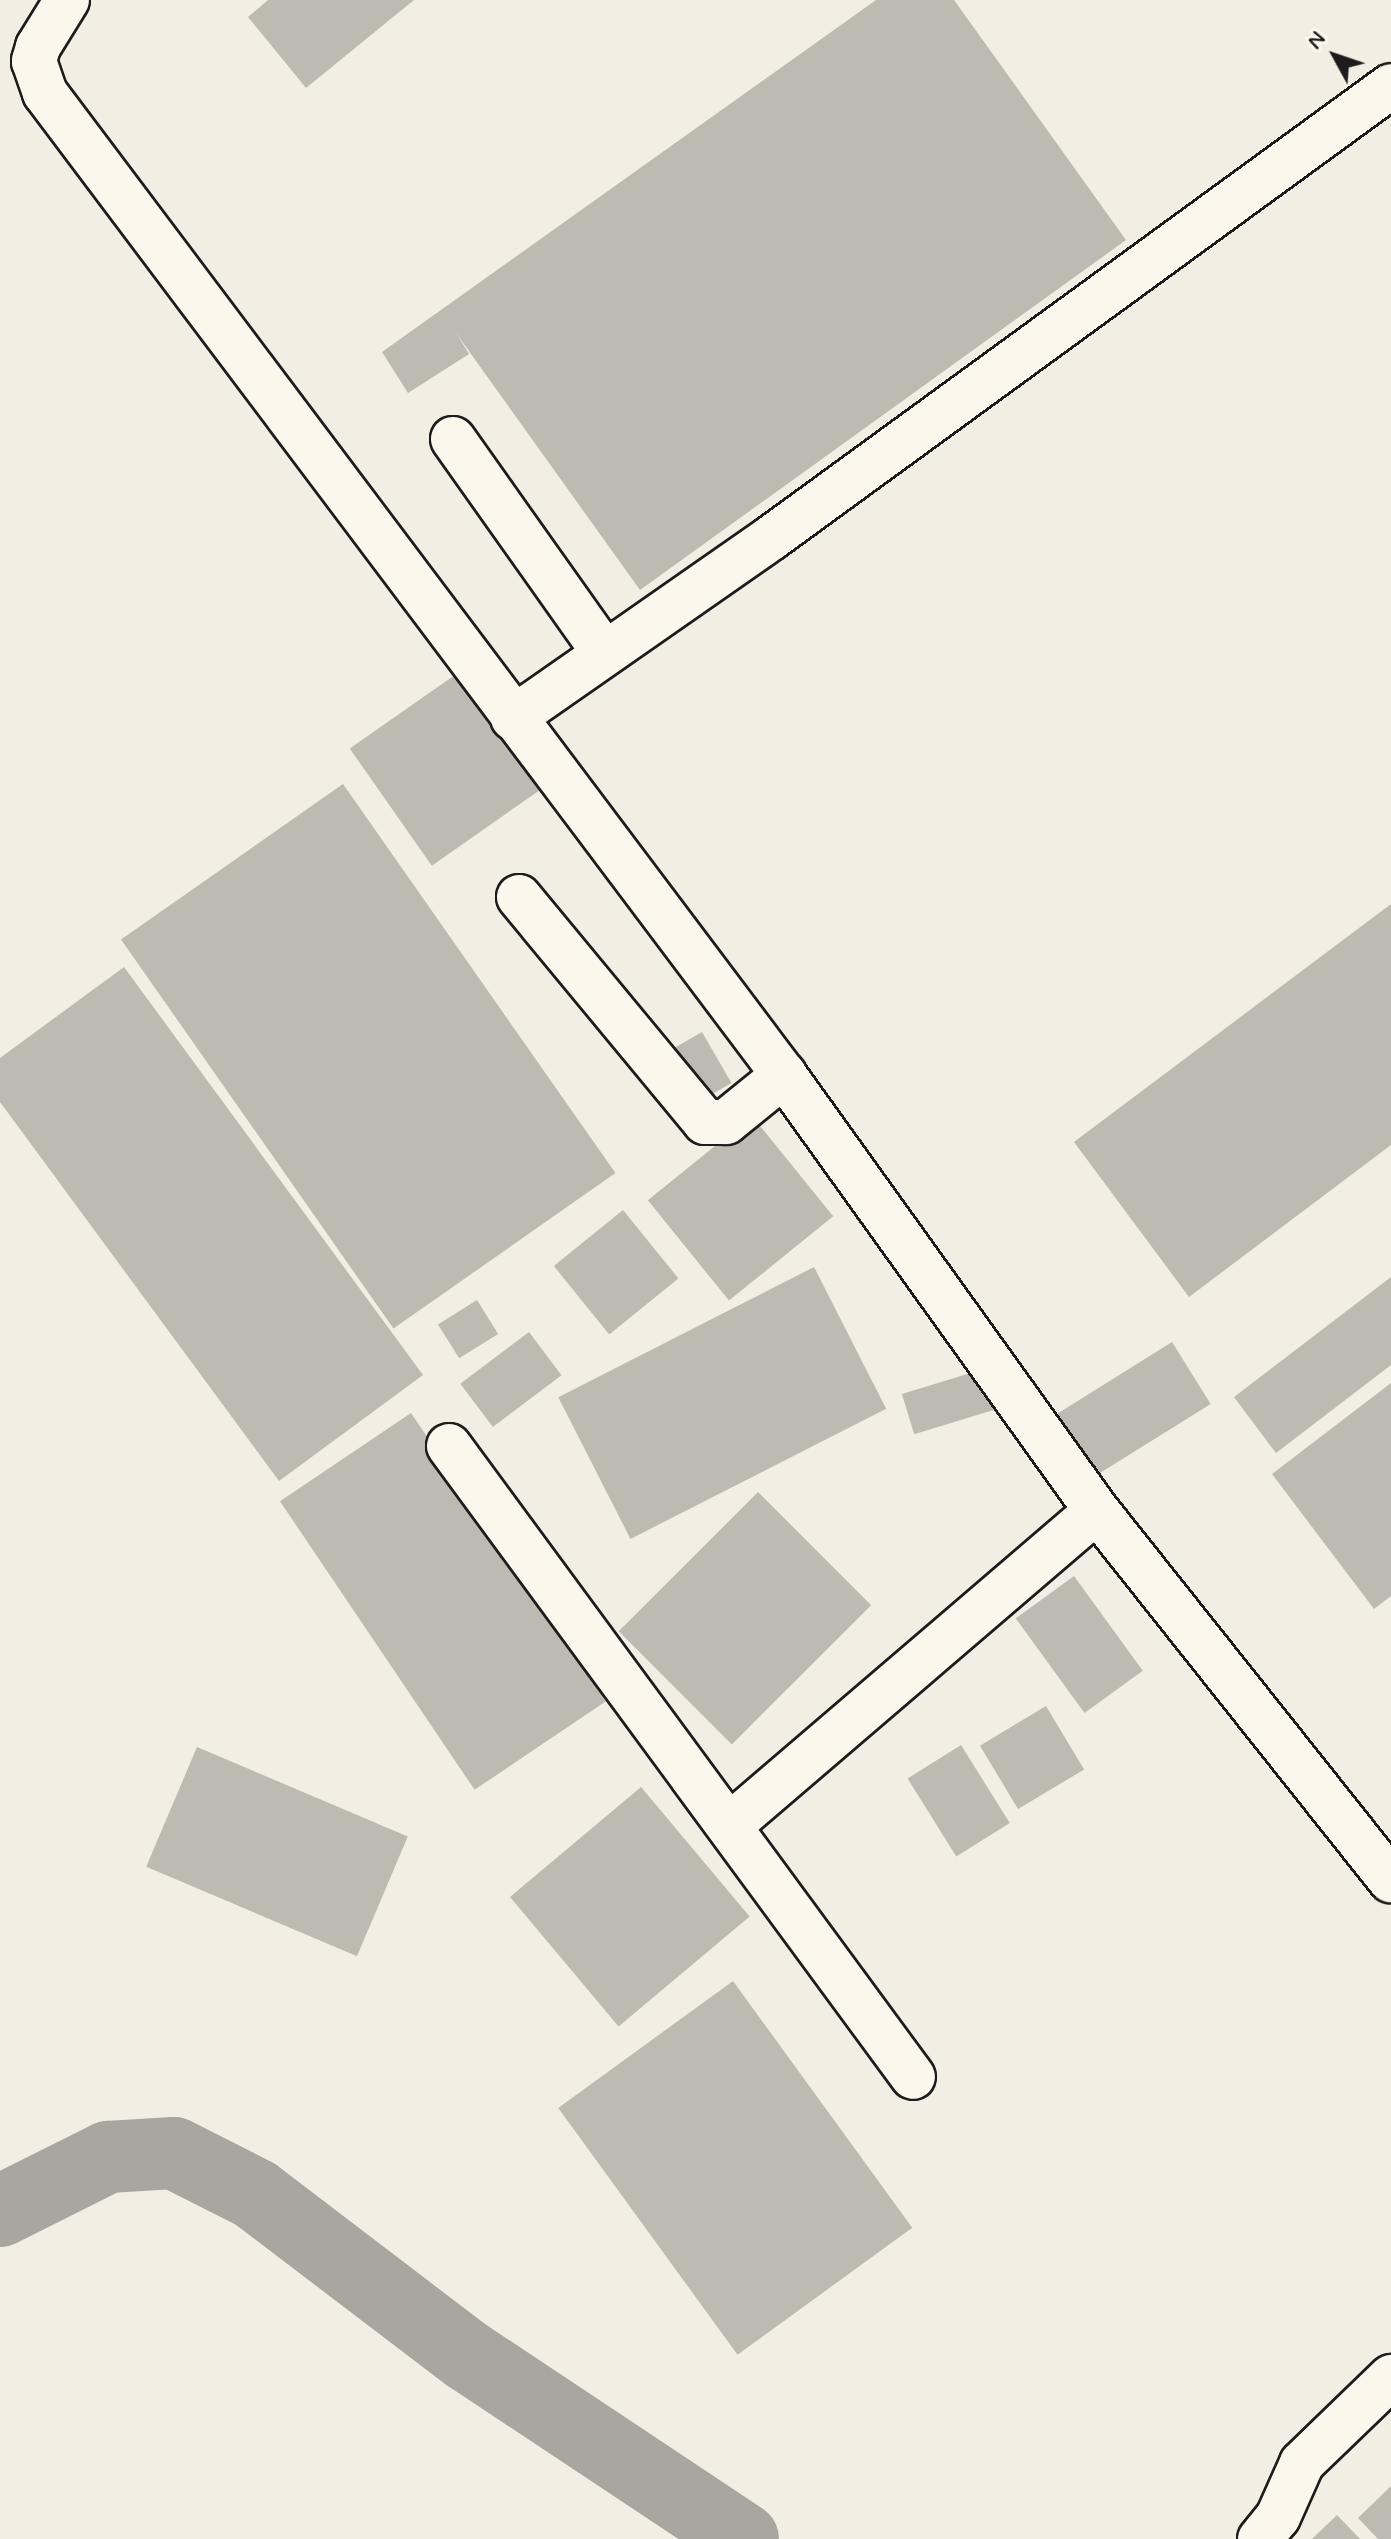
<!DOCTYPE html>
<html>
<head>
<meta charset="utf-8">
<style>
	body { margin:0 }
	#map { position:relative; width:1391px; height:2539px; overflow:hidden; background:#f2eee4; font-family:Mynerve,sans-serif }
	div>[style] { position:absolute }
	.river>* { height:72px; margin:-36px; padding:0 36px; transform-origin:36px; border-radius:36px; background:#a9a6a0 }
	.building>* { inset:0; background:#bdbab1; transform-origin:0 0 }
	.roads { filter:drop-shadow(2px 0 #1c1c1c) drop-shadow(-2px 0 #1c1c1c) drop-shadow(0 2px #1c1c1c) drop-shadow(0 -2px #1c1c1c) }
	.minor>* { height:44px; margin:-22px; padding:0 22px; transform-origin:22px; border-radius:22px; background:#fbf7ec }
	span { translate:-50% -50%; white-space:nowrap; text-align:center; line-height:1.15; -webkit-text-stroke:6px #fbf7ec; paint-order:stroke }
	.north { position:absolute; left:1295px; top:16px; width:80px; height:80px; -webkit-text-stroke:6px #fbf7ec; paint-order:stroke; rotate:310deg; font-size:22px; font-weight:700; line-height:32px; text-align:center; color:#1c1c1c }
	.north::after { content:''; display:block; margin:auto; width:28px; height:36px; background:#1c1c1c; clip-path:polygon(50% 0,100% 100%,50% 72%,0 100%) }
</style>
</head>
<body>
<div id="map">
	<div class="river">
		<div style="left:0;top:2211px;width:121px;rotate:-26.6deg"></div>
		<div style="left:108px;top:2157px;width:66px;rotate:-3.5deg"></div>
		<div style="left:174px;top:2153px;width:91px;rotate:26.8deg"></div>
		<div style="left:255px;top:2194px;width:268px;rotate:37.3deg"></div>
		<div style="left:468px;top:2356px;width:330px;rotate:33.6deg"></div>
	</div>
	<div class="building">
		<div style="clip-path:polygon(268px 0,414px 0,306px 88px,248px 17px)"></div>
		<div style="clip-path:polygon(876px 0,954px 0,1126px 240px,640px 590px,456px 333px,469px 354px,408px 393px,382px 352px)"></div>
		<div style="left:462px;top:670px;width:143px;height:137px;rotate:55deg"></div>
		<div style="left:343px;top:784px;width:475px;height:271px;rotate:55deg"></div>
		<div style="clip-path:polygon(1391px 904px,1391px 1145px,1189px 1297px,1074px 1142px)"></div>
		<div style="clip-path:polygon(124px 967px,423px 1375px,279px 1481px,0 1102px,0 1058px)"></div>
		<div style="left:702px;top:1032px;width:59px;height:34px;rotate:60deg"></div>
		<div style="left:752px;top:1116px;width:129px;height:134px;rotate:51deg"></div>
		<div style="left:623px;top:1210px;width:88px;height:89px;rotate:51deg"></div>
		<div style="left:814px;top:1267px;width:159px;height:287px;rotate:63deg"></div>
		<div style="clip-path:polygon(1391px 1277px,1391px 1365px,1276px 1453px,1234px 1397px)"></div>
		<div style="left:477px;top:1300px;width:40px;height:46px;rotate:58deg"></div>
		<div style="left:529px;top:1332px;width:54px;height:86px;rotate:53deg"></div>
		<div style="left:1172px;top:1342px;width:73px;height:148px;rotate:58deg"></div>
		<div style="left:987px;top:1368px;width:42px;height:89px;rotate:73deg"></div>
		<div style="clip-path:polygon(1391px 1383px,1391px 1596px,1374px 1609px,1272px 1474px)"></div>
		<div style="left:411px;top:1413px;width:348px;height:158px;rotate:56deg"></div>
		<div style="left:758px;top:1492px;width:160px;height:197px;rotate:45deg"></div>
		<div style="left:1074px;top:1576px;width:117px;height:72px;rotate:54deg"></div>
		<div style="left:1046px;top:1706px;width:74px;height:77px;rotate:59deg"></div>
		<div style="left:961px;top:1745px;width:92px;height:63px;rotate:58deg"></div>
		<div style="left:197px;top:1747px;width:229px;height:130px;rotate:23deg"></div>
		<div style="left:641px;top:1787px;width:169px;height:171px;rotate:50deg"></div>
		<div style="left:733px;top:1981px;width:305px;height:216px;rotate:54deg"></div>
		<div style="clip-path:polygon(1391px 2486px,1391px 2539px,1378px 2539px,1358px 2518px)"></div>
		<div style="clip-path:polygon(1337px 2515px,1360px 2539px,1312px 2539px)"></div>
	</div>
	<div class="roads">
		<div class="minor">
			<div style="left:67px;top:0;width:55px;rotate:121.7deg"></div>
			<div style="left:38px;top:47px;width:15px;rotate:106deg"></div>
			<div style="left:34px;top:61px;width:34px;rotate:71deg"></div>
			<div style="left:45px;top:93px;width:1229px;rotate:53.04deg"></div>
			<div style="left:784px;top:1075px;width:537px;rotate:54.33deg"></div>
			<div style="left:1097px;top:1511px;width:472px;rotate:51.5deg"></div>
			<div style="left:453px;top:439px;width:261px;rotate:54.7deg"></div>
			<div style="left:513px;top:718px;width:315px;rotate:-34.9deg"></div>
			<div style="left:771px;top:538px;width:767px;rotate:-36.09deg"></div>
			<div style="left:519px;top:897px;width:292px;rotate:50.4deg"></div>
			<div style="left:705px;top:1122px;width:21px"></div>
			<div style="left:726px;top:1122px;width:75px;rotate:-39deg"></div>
			<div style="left:449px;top:1446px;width:783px;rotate:53.67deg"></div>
			<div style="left:729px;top:1826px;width:484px;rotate:-40.6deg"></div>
			<div style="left:1260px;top:2539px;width:28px;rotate:-51deg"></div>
			<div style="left:1278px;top:2517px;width:59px;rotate:-66deg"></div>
			<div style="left:1302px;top:2463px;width:124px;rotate:-44deg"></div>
		</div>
	</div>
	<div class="north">N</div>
</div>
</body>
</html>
